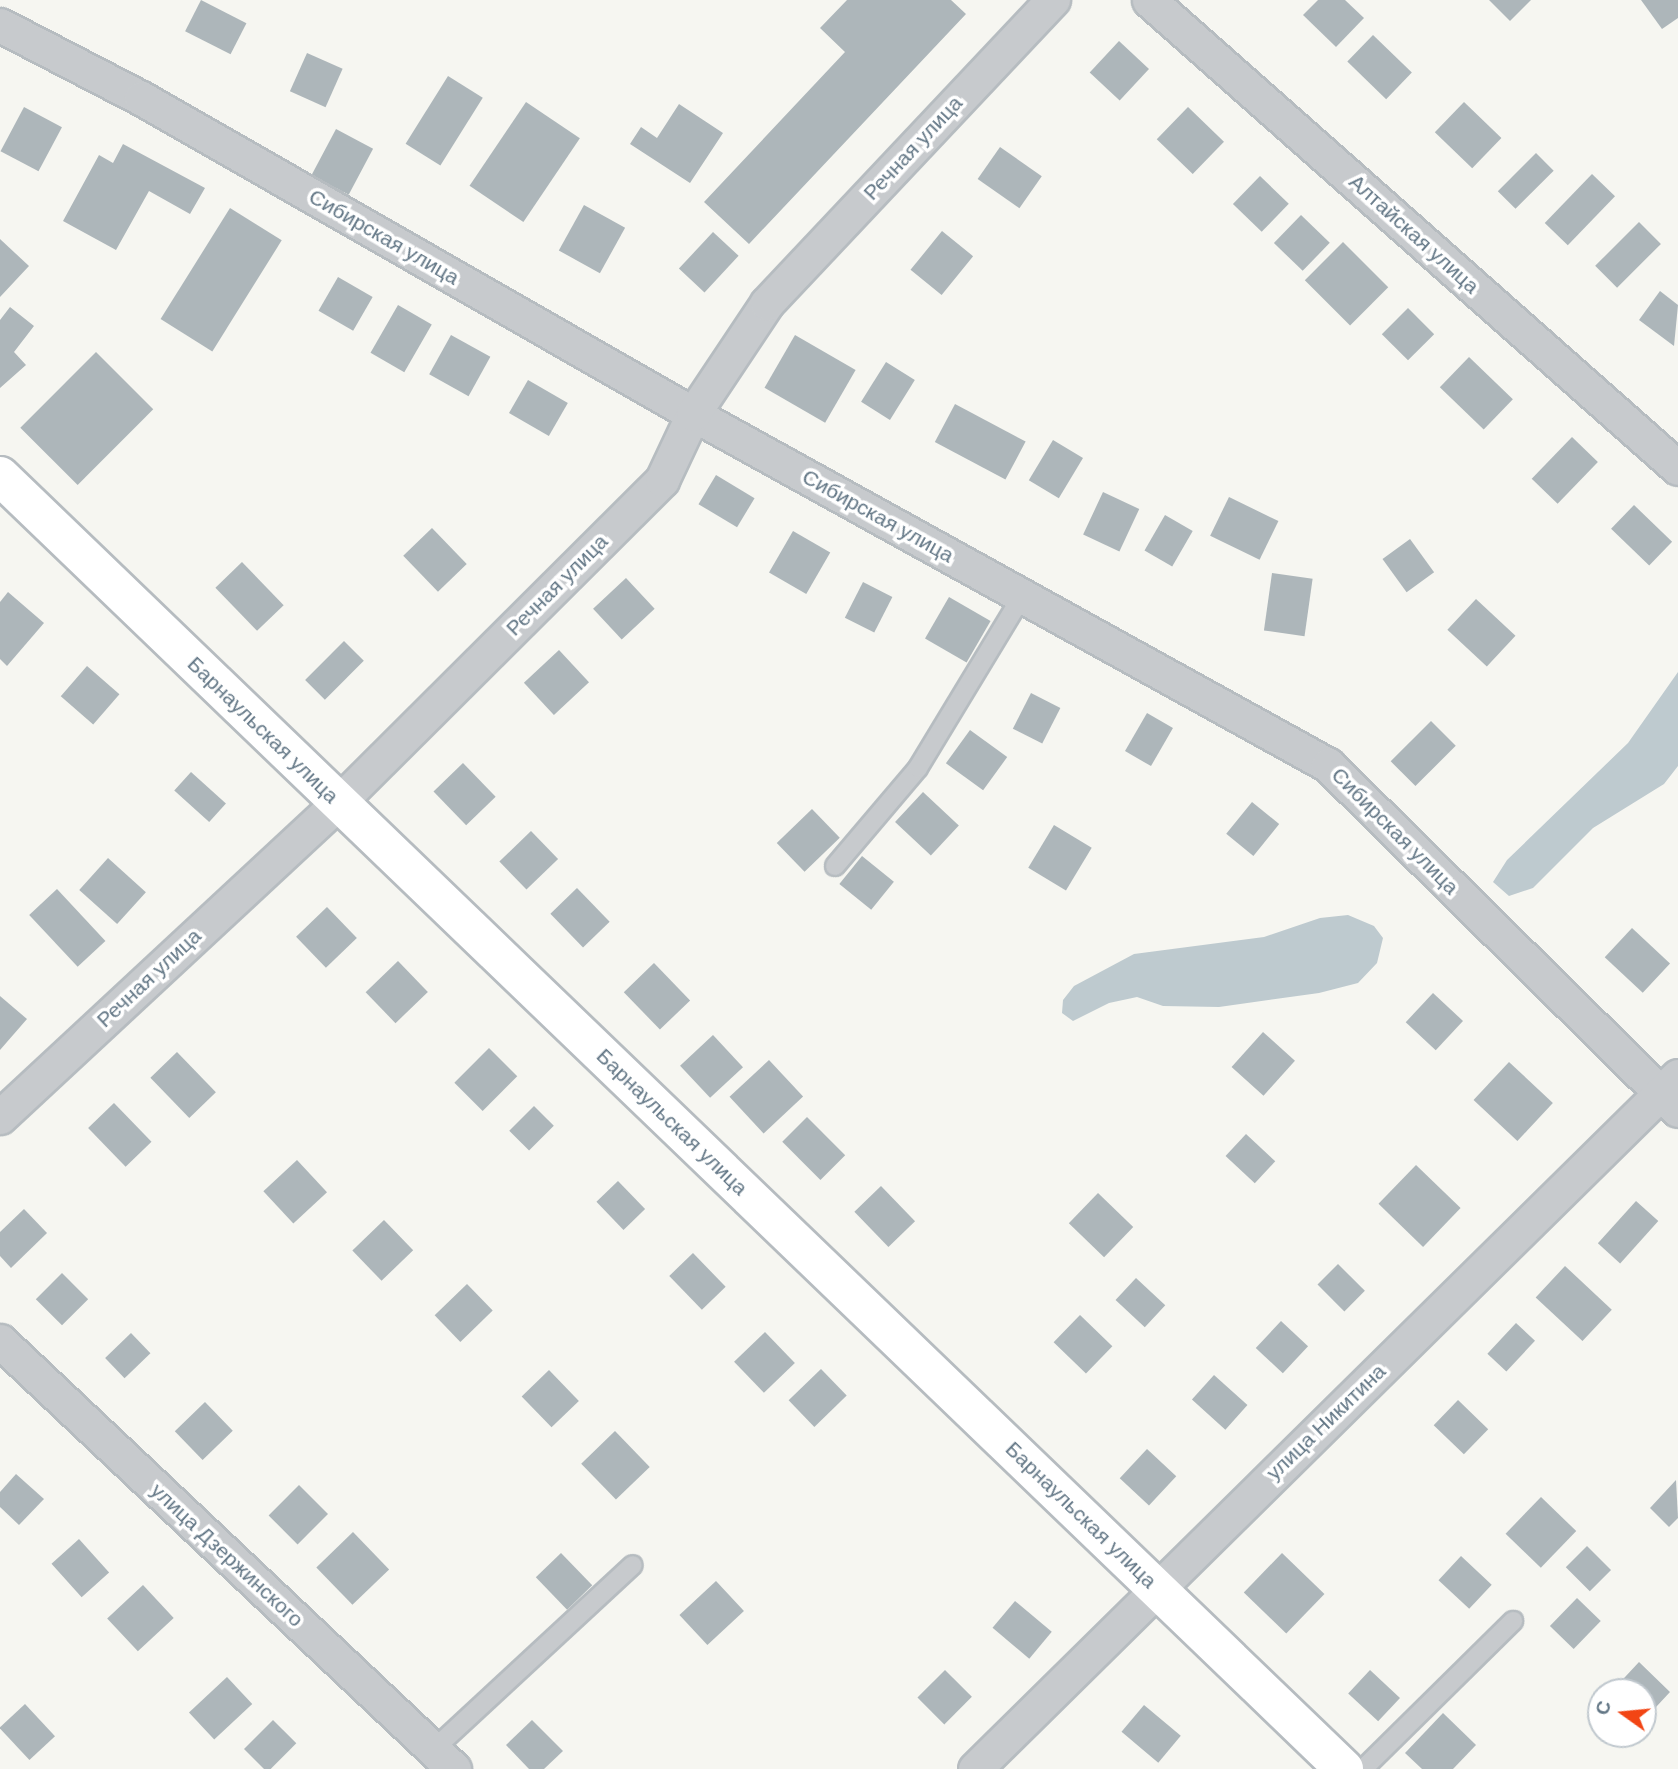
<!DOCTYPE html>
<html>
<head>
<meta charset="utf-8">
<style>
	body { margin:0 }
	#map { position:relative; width:1678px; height:1769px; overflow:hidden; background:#f6f6f1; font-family:Arial,sans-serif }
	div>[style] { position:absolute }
	.water>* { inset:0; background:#becacf }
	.building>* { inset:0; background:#adb6ba; transform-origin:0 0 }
	.roads { filter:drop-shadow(2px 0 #b6bcc0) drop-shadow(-2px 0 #b6bcc0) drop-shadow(0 2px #b6bcc0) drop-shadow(0 -2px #b6bcc0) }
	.lane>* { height:18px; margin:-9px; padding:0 9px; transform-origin:9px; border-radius:9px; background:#c7cacd }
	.street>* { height:33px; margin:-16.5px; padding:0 16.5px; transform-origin:16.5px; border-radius:16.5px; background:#c7cacd }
	.secondary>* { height:38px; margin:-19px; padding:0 19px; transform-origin:19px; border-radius:19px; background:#fff }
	span { translate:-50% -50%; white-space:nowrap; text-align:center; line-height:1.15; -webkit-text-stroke:7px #fff; paint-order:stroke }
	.street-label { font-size:21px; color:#627685 }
	.north { position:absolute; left:1587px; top:1678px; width:70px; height:70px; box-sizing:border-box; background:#fff; border:2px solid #c0c8ce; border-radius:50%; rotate:285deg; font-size:19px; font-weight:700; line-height:28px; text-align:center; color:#627685 }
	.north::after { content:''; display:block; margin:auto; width:24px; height:32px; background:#f24514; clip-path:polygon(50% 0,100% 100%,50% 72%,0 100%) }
</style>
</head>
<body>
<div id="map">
	<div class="water">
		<div style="clip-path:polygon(1678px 672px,1678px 766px,1664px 784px,1593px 828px,1533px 888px,1509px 896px,1493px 882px,1507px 860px,1628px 743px)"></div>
		<div style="clip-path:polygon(1348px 915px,1374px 926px,1383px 938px,1377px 963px,1358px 983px,1319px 993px,1219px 1007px,1163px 1006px,1137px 997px,1109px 1003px,1073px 1021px,1062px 1013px,1063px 1000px,1074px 986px,1134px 954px,1264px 937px,1320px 918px)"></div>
	</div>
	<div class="building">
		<div style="left:201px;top:0;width:51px;height:35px;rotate:27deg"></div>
		<div style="clip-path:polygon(847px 0,951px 0,966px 14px,749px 244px,704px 202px,845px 52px,820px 28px)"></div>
		<div style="clip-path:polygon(1318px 0,1345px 0,1364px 18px,1336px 47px,1303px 15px)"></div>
		<div style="clip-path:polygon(1489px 0,1531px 0,1510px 21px)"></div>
		<div style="clip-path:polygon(1641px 0,1678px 0,1678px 18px,1662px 29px)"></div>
		<div style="left:1373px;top:35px;width:54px;height:37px;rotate:44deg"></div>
		<div style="left:1119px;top:41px;width:41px;height:43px;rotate:43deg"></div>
		<div style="left:307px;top:53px;width:39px;height:42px;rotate:24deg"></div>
		<div style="left:448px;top:76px;width:41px;height:80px;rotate:32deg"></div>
		<div style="left:526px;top:102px;width:65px;height:101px;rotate:34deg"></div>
		<div style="left:1464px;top:102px;width:52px;height:42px;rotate:44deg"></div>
		<div style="clip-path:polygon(679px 104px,723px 133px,690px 183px,630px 144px,641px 127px,657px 138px)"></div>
		<div style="left:24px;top:107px;width:43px;height:50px;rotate:28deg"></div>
		<div style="left:1188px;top:107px;width:50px;height:45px;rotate:44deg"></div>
		<div style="left:336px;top:129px;width:42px;height:52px;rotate:28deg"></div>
		<div style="clip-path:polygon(123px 144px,205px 188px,190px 214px,149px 191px,116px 250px,63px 221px,99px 155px,113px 163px)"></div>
		<div style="left:1000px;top:147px;width:51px;height:39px;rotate:35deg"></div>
		<div style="left:1536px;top:153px;width:25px;height:54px;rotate:45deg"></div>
		<div style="left:1592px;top:174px;width:32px;height:68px;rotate:44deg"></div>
		<div style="left:1260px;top:176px;width:40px;height:39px;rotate:44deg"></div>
		<div style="left:584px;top:205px;width:47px;height:52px;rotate:29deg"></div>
		<div style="left:230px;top:208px;width:61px;height:131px;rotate:32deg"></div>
		<div style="left:1301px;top:215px;width:40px;height:39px;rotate:44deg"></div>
		<div style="left:1639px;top:222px;width:31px;height:62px;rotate:45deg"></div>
		<div style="left:942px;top:231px;width:40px;height:50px;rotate:39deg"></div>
		<div style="left:713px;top:232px;width:35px;height:50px;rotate:43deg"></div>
		<div style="clip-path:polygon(0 239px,29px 266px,0 297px)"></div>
		<div style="left:1343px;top:242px;width:64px;height:54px;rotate:45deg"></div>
		<div style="left:338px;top:277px;width:40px;height:39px;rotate:30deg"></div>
		<div style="clip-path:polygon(1660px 291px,1678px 305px,1674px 346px,1639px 320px)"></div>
		<div style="left:398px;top:305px;width:39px;height:55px;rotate:30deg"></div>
		<div style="clip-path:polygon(10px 307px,34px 326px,14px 352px,26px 365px,0 388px,0 320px)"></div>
		<div style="left:1408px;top:308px;width:37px;height:37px;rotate:45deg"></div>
		<div style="left:451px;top:335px;width:45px;height:45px;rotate:29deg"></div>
		<div style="left:795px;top:335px;width:70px;height:61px;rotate:30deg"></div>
		<div style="left:96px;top:352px;width:81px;height:107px;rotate:45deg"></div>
		<div style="left:1469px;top:357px;width:61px;height:42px;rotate:44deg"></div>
		<div style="left:886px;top:362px;width:34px;height:47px;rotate:32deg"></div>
		<div style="left:528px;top:380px;width:46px;height:38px;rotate:30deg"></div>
		<div style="left:955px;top:404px;width:80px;height:43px;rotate:28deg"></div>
		<div style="left:1572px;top:437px;width:36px;height:58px;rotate:44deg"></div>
		<div style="left:1053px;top:440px;width:35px;height:47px;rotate:31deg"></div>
		<div style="left:716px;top:475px;width:45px;height:34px;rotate:31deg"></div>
		<div style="left:1103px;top:492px;width:40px;height:47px;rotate:25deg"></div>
		<div style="left:1229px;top:497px;width:55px;height:43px;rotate:26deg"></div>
		<div style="left:1634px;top:505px;width:53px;height:33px;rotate:44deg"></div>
		<div style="left:1165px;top:515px;width:32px;height:41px;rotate:30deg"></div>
		<div style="left:432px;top:528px;width:50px;height:40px;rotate:46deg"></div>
		<div style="left:793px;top:531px;width:43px;height:48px;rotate:30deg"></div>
		<div style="left:1410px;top:539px;width:41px;height:34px;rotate:54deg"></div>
		<div style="left:242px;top:562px;width:60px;height:37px;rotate:46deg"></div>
		<div style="left:1272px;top:573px;width:41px;height:58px;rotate:8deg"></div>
		<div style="left:626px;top:578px;width:42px;height:45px;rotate:47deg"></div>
		<div style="left:863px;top:582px;width:33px;height:40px;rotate:27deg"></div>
		<div style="clip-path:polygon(8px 592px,44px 623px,7px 666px,0 659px,0 602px)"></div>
		<div style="left:949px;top:597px;width:48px;height:48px;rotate:30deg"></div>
		<div style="left:1476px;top:599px;width:54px;height:42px;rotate:43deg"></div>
		<div style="left:344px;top:641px;width:28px;height:55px;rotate:45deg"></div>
		<div style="left:559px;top:650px;width:44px;height:48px;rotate:47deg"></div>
		<div style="left:87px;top:666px;width:43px;height:40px;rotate:41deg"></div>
		<div style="left:1031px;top:693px;width:33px;height:40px;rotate:27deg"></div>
		<div style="left:1147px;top:713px;width:30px;height:44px;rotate:30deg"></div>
		<div style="left:1431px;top:721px;width:35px;height:57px;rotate:45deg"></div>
		<div style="left:970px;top:730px;width:46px;height:41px;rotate:36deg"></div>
		<div style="left:463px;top:763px;width:47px;height:41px;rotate:46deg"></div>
		<div style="left:191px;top:772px;width:47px;height:25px;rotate:42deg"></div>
		<div style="left:923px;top:792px;width:49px;height:41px;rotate:43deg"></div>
		<div style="left:1252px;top:802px;width:35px;height:41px;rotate:39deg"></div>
		<div style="left:812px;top:809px;width:40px;height:49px;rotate:46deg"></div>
		<div style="left:1054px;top:825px;width:44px;height:50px;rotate:31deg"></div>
		<div style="left:531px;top:831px;width:39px;height:44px;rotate:46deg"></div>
		<div style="left:862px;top:856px;width:41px;height:36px;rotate:39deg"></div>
		<div style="left:108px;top:858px;width:51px;height:43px;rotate:42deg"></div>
		<div style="left:577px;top:888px;width:47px;height:37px;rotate:46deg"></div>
		<div style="left:57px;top:889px;width:71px;height:38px;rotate:47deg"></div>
		<div style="left:327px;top:907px;width:43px;height:43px;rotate:46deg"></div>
		<div style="left:1632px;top:928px;width:52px;height:40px;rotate:43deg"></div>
		<div style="left:398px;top:961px;width:43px;height:45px;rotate:46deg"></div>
		<div style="left:654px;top:963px;width:52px;height:42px;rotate:46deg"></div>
		<div style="left:1433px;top:993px;width:41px;height:40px;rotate:43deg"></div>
		<div style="clip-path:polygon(0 996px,27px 1019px,0 1050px)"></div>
		<div style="left:1263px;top:1032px;width:43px;height:47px;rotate:42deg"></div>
		<div style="left:713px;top:1035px;width:44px;height:45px;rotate:47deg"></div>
		<div style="left:489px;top:1048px;width:40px;height:49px;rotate:45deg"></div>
		<div style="left:177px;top:1052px;width:56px;height:37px;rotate:46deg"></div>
		<div style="left:769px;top:1060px;width:50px;height:54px;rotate:47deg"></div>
		<div style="left:1509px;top:1062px;width:60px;height:52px;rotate:43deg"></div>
		<div style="left:114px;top:1103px;width:54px;height:36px;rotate:46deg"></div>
		<div style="left:534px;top:1106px;width:28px;height:35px;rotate:45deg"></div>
		<div style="left:807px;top:1117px;width:54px;height:35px;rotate:45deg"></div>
		<div style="left:1246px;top:1134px;width:40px;height:30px;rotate:43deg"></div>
		<div style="left:297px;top:1160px;width:44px;height:46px;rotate:47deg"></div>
		<div style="left:1416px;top:1165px;width:62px;height:54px;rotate:44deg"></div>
		<div style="left:618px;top:1181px;width:39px;height:30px;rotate:46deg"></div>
		<div style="left:881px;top:1186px;width:49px;height:37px;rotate:46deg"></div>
		<div style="left:1098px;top:1193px;width:49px;height:42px;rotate:44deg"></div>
		<div style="left:1636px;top:1201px;width:30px;height:57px;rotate:42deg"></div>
		<div style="clip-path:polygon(24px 1209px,47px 1233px,11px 1268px,0 1256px,0 1232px)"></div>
		<div style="left:384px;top:1220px;width:42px;height:44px;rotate:46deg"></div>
		<div style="left:693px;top:1253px;width:47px;height:33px;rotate:46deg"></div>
		<div style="left:1338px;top:1264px;width:38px;height:29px;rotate:45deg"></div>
		<div style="left:1565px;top:1266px;width:64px;height:43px;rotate:43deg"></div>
		<div style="left:62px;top:1273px;width:37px;height:37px;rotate:45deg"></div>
		<div style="left:1136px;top:1278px;width:40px;height:30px;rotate:43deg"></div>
		<div style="left:467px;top:1284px;width:37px;height:45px;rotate:46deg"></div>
		<div style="left:1080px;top:1315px;width:45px;height:38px;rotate:44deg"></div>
		<div style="left:1281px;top:1321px;width:37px;height:37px;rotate:43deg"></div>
		<div style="left:1516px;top:1323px;width:26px;height:42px;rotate:43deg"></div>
		<div style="left:765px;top:1332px;width:43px;height:43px;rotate:46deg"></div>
		<div style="left:131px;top:1333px;width:28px;height:36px;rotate:46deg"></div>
		<div style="left:821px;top:1369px;width:37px;height:45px;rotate:46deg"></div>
		<div style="left:549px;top:1370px;width:43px;height:38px;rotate:46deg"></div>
		<div style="left:1214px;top:1375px;width:45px;height:33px;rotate:42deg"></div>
		<div style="left:1458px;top:1400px;width:42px;height:35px;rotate:44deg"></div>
		<div style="left:205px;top:1402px;width:40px;height:42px;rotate:46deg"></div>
		<div style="left:615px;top:1431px;width:50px;height:47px;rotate:46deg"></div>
		<div style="left:1147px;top:1449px;width:40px;height:40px;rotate:43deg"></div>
		<div style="clip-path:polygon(16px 1474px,44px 1499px,19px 1525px,0 1507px,0 1492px)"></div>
		<div style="clip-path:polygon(1676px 1480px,1678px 1518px,1669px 1527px,1650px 1508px)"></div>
		<div style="left:299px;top:1485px;width:41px;height:43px;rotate:45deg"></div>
		<div style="left:1541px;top:1497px;width:49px;height:51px;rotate:44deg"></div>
		<div style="left:353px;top:1532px;width:52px;height:51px;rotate:46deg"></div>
		<div style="left:79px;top:1539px;width:45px;height:37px;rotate:48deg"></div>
		<div style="left:1587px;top:1546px;width:34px;height:30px;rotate:45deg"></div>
		<div style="left:561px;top:1553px;width:45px;height:35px;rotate:46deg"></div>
		<div style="left:1282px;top:1553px;width:59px;height:55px;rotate:44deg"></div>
		<div style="left:1461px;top:1556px;width:42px;height:33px;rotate:43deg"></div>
		<div style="left:716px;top:1581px;width:41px;height:50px;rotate:47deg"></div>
		<div style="left:143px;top:1585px;width:45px;height:49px;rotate:47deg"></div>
		<div style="left:1577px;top:1598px;width:33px;height:39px;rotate:44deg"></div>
		<div style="left:1015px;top:1601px;width:48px;height:35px;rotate:40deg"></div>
		<div style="clip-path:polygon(1639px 1662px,1670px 1692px,1643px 1721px,1643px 1692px,1612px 1691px)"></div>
		<div style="left:945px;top:1670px;width:38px;height:39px;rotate:45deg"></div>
		<div style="left:1370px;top:1670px;width:41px;height:32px;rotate:43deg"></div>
		<div style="left:227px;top:1677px;width:37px;height:52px;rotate:47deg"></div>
		<div style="left:25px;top:1704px;width:44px;height:35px;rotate:47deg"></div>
		<div style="left:1144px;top:1705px;width:48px;height:35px;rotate:40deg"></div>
		<div style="clip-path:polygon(1443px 1713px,1476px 1745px,1453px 1769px,1422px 1769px,1405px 1753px)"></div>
		<div style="left:273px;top:1720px;width:33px;height:41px;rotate:45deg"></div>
		<div style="clip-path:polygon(532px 1720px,563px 1751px,544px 1769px,529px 1769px,506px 1745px)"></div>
	</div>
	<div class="roads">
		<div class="lane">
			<div style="left:835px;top:866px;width:128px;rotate:-49.7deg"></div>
			<div style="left:918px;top:768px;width:201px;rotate:-58.8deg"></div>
			<div style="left:433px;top:1750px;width:272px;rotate:-42.8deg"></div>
			<div style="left:1363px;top:1769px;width:211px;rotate:-44.6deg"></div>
		</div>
		<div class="street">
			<div style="left:1149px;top:0;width:706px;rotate:41.5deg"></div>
			<div style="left:0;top:25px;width:159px;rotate:27.4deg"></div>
			<div style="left:141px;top:98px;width:636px;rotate:29.79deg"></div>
			<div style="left:693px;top:414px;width:726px;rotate:28.93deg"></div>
			<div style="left:1328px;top:765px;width:491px;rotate:44.6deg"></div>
			<div style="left:0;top:1117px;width:463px;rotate:-42.9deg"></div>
			<div style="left:339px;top:802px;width:456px;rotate:-44.9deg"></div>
			<div style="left:662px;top:480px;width:73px;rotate:-64.8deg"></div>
			<div style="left:693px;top:414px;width:133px;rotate:-56.3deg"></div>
			<div style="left:767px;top:303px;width:417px;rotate:-46.7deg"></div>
			<div style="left:0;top:1341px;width:624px;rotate:43.31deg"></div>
			<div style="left:975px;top:1769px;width:987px;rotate:-44.59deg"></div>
		</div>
		<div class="secondary">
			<div style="left:0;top:476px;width:1865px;rotate:43.89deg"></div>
		</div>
	</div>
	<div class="street-label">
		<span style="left:913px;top:148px;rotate:-47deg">Речная улица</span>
		<span style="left:1414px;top:234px;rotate:42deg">Алтайская улица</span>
		<span style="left:384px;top:237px;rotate:30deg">Сибирская улица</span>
		<span style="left:878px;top:516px;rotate:29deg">Сибирская улица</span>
		<span style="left:557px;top:585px;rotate:-45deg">Речная улица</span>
		<span style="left:263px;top:730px;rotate:44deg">Барнаульская улица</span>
		<span style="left:1395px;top:831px;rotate:45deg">Сибирская улица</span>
		<span style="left:149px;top:978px;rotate:-43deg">Речная улица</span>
		<span style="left:672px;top:1122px;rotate:44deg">Барнаульская улица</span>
		<span style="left:1326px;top:1422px;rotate:-44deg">улица Никитина</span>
		<span style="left:1081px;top:1515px;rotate:44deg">Барнаульская улица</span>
		<span style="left:227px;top:1555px;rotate:43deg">улица Дзержинского</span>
	</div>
	<div class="north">С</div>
</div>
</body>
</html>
